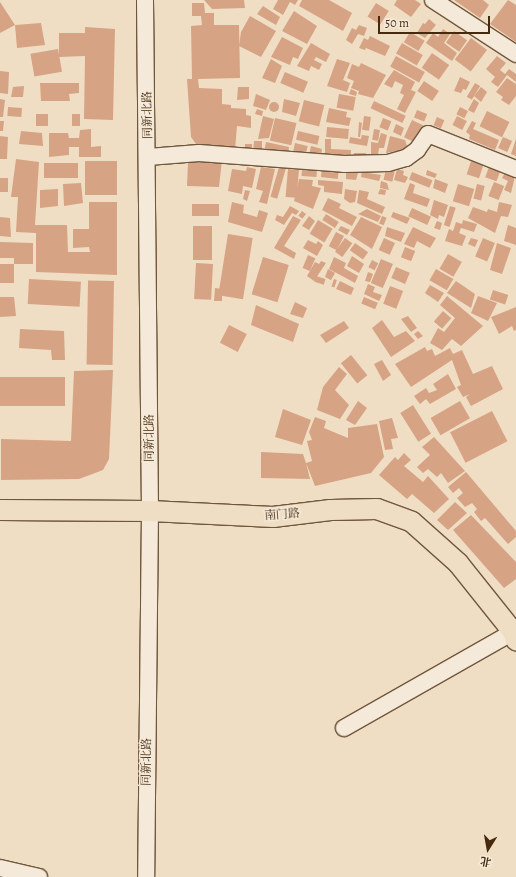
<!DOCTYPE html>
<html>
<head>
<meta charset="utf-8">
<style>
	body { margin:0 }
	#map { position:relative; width:516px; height:877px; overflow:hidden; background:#f0dec4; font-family:Alegreya,"Noto Serif SC",serif }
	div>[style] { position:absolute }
	.building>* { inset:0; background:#d6a384; transform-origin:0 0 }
	.round { border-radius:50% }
	.roads { filter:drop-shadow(1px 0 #70573c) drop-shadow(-1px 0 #70573c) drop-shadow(0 1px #70573c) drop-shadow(0 -1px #70573c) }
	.minor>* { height:16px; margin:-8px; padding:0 8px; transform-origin:8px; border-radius:8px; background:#f5ead9 }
	.major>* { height:20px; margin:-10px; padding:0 10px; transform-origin:10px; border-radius:10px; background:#f0dec4 }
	span { translate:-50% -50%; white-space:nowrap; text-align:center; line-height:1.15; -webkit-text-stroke:3px #f5ead9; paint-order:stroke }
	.street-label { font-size:12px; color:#452a0e }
	.north { position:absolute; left:468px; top:829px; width:40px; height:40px; -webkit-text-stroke:3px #f5ead9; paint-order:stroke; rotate:191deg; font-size:11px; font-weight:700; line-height:16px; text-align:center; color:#452a0e }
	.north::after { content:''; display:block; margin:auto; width:14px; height:18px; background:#452a0e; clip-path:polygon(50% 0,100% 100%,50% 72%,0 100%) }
	.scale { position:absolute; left:378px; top:16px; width:112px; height:18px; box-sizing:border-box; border:2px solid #452a0e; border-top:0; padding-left:5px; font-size:12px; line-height:14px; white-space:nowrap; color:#452a0e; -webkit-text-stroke:3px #f5ead9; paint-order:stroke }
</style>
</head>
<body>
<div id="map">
	<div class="building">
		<div style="clip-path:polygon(204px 0,244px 0,245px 8px,212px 9px)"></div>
		<div style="clip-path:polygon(278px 0,298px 0,295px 5px,290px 2px,283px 15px,273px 9px)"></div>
		<div style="clip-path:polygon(302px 0,329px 0,352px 13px,343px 31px,299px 6px)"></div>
		<div style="clip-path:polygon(397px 0,415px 0,421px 4px,411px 17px,394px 5px)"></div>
		<div style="clip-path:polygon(454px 0,483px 0,489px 5px,480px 18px)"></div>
		<div style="clip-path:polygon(508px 0,516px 5px,516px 42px,490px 24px)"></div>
		<div style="clip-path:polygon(0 2px,15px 25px,41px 23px,45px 45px,17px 48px,15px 25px,0 33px)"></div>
		<div style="clip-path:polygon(192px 3px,204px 3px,205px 13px,214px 13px,214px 25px,239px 25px,240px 78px,198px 79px,199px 88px,222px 89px,222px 104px,231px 105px,231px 108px,246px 109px,246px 115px,251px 116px,251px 128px,237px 126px,235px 150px,206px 149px,196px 144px,191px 137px,187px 79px,192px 79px,191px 26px,202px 25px,201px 16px,192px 16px)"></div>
		<div style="left:376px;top:3px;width:15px;height:16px;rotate:32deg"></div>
		<div style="clip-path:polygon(263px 6px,280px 17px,276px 25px,257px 14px)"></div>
		<div style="clip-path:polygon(294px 11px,317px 26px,307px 44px,282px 31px)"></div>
		<div style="clip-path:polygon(250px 16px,276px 31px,261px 57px,239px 46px,241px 32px)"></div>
		<div style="clip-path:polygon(429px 19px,436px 25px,425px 38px,417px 33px,423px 23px,425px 24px)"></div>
		<div style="clip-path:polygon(359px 25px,367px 28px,364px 36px,358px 34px,352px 44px,346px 40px,352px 28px,356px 30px)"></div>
		<div style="clip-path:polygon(85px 27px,115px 29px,113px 120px,84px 119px,85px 56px,59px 57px,59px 33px,85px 33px)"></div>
		<div style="clip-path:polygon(443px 29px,450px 34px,444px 43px,457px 53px,452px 61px,426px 43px,433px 33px,438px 37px)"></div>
		<div style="left:454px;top:31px;width:16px;height:14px;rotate:35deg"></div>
		<div style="left:410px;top:32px;width:17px;height:12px;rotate:31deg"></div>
		<div style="clip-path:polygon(370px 36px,390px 46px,385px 56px,366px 48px,365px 50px,359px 48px,364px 38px,368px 40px)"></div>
		<div style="clip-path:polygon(282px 37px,303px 48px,298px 59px,293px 57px,290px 65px,271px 57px)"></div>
		<div style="left:471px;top:38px;width:20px;height:27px;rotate:37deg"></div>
		<div style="clip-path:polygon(311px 43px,330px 54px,326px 62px,316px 57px,314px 60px,322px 64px,319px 70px,311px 66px,309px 71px,297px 66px)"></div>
		<div style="left:402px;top:43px;width:24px;height:12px;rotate:30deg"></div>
		<div style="left:58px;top:49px;width:23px;height:28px;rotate:80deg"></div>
		<div style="left:432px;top:53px;width:21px;height:18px;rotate:35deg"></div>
		<div style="left:396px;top:56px;width:33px;height:12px;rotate:29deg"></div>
		<div style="clip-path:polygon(497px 56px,506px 63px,500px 70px,505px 74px,509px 69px,516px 74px,516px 82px,507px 75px,498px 87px,491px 82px,495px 77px,486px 69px)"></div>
		<div style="clip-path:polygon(271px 59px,282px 66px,275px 83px,262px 78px)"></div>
		<div style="clip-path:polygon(337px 59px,350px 63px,343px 80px,350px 83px,347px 92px,327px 86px)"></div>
		<div style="clip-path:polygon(361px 63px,386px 75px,373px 98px,358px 94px,359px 91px,351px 88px,354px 81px,347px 78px,352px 64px,359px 67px)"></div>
		<div style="clip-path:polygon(394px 70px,415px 82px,411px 90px,416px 92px,405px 113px,397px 109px,404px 95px,400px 93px,403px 85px,395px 81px,392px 88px,384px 84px)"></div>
		<div style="clip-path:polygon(0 71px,9px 72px,8px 94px,0 93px)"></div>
		<div style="left:285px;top:72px;width:25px;height:12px;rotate:23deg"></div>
		<div style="clip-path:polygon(460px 77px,470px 82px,466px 90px,463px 89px,461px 93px,454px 91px)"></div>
		<div style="clip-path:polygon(507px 78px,516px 84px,516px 96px,509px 105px,501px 100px,503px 97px,496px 92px)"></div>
		<div style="left:424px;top:81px;width:18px;height:12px;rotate:34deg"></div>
		<div style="clip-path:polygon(40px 83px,79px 83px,79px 93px,69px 94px,70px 101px,41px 101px)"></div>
		<div style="left:475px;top:83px;width:6px;height:16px;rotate:31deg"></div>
		<div style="clip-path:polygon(24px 86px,23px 97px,11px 97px,13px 87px)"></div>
		<div style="clip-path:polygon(238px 87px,249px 87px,249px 99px,237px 100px)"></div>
		<div style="clip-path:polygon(481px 87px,487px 92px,481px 102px,474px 96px)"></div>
		<div style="clip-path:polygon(351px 89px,357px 92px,356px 96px,349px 94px)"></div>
		<div style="clip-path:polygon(256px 94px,270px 100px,266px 110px,253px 106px)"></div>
		<div style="left:339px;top:94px;width:17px;height:14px;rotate:10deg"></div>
		<div style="clip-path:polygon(0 99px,5px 100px,3px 117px,0 117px)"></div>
		<div style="clip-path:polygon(284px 99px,300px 103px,296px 116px,282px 112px)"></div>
		<div style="clip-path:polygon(474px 99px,479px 103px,474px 113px,468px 110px)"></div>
		<div style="left:304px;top:100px;width:21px;height:22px;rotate:14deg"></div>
		<div style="left:374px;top:101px;width:35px;height:8px;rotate:25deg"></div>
		<div class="round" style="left:269px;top:102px;width:10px;height:10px"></div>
		<div style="left:8px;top:107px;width:14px;height:9px;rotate:4deg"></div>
		<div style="left:460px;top:107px;width:9px;height:8px;rotate:27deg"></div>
		<div style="clip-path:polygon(329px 108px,347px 112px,346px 117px,351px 118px,349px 126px,326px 122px)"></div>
		<div style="clip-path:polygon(257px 109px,263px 111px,262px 116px,255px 114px)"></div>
		<div style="left:417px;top:110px;width:11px;height:8px;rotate:22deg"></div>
		<div style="left:487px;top:111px;width:25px;height:17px;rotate:26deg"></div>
		<div style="left:36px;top:114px;width:12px;height:12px"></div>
		<div style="left:72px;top:114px;width:8px;height:12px"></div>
		<div style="clip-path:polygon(263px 116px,274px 119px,269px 138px,258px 139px)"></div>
		<div style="left:364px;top:116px;width:7px;height:14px;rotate:8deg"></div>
		<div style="left:457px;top:116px;width:11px;height:10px;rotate:27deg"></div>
		<div style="left:437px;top:117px;width:8px;height:9px;rotate:23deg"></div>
		<div style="left:275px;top:118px;width:22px;height:23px;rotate:13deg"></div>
		<div style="left:383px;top:118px;width:9px;height:10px;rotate:21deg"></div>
		<div style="left:412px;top:120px;width:14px;height:19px;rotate:25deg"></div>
		<div style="clip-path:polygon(0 121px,4px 121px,3px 131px,0 131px)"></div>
		<div style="clip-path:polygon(472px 121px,476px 123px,473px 129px,499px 140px,495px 150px,469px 139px,470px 135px,466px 132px)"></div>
		<div style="clip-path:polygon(359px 122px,362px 123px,360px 137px,358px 137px)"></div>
		<div style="clip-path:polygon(396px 124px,404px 128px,401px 136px,393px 132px)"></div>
		<div style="left:327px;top:127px;width:22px;height:10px;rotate:5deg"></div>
		<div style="clip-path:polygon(91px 129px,91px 147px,101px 146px,101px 157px,79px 157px,79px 147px,69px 147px,69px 155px,49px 157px,49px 133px,68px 133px,69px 138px,79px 138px,80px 130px)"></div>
		<div style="left:374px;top:129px;width:6px;height:11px;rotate:9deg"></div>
		<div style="clip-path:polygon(21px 131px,42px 133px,43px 146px,19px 144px)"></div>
		<div style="left:298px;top:131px;width:22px;height:9px;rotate:13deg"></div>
		<div style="clip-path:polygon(381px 133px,387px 135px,384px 148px,379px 148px,378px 155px,371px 156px,371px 142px,378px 143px)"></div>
		<div style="clip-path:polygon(362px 135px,369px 136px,367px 146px,349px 143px,350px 137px,361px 139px)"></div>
		<div style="clip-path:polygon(0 136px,8px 137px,7px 159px,0 159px)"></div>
		<div style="clip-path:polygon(390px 136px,405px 140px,408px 149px,386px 153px)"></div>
		<div style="left:503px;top:137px;width:10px;height:12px;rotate:24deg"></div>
		<div style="left:325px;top:139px;width:6px;height:17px"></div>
		<div style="clip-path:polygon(516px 139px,516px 156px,511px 154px)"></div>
		<div style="clip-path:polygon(254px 141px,262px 141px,262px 155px,253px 151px)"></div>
		<div style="clip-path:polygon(266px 142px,289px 147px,288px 154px,264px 152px)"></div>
		<div style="left:295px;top:143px;width:13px;height:11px;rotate:13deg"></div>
		<div style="left:245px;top:144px;width:7px;height:6px"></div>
		<div style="clip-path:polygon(311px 146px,322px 149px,321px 156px,309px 155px)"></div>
		<div style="left:331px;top:149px;width:20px;height:8px;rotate:3deg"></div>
		<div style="left:366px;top:153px;width:5px;height:12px;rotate:90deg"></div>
		<div style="clip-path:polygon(193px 158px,222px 160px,219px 187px,187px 186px,188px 162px)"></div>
		<div style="clip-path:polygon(16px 159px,39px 162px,35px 225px,67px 225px,68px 252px,90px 252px,89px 247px,73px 248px,73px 229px,89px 229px,89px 202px,117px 202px,117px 275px,36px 272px,36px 233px,16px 232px,18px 197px,11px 197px)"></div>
		<div style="left:85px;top:161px;width:32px;height:34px"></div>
		<div style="left:471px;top:161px;width:13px;height:14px;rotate:18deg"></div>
		<div style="left:44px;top:163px;width:34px;height:15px"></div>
		<div style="left:490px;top:164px;width:12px;height:14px;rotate:20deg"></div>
		<div style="clip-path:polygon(363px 165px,369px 165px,368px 173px,381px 175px,379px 181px,361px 177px)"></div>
		<div style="clip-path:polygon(247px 167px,256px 169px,252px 188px,243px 186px,242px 194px,228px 191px,232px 169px,246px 171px)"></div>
		<div style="clip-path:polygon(261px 167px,275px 169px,267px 204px,259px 202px,263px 191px,256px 189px)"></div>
		<div style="left:279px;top:167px;width:7px;height:31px;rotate:16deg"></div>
		<div style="left:322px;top:168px;width:17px;height:9px;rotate:7deg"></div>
		<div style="left:288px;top:169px;width:11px;height:28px;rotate:5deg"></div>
		<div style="left:302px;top:169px;width:15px;height:7px;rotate:4deg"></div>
		<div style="left:386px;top:169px;width:9px;height:11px;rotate:13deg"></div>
		<div style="clip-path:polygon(397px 169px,404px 171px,403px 175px,408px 177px,405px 183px,394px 180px)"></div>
		<div style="clip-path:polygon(507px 169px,516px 172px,511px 193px,504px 190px,508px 181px,502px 178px)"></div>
		<div style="clip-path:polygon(427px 170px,437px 174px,435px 178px,426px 175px)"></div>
		<div style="clip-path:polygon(346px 171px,358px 173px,356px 180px,346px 179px)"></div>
		<div style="left:412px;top:172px;width:22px;height:8px;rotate:22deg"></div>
		<div style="left:0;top:178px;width:8px;height:14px"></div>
		<div style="clip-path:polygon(299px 179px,313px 180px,312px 186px,321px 188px,313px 209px,294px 201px)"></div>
		<div style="clip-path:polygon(435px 179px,448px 184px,445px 193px,433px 188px)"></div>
		<div style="clip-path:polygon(318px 180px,343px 182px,342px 194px,324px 192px,324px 186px,318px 185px)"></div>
		<div style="clip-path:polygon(381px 181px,387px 183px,389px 190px,380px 188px)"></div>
		<div style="left:494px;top:182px;width:11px;height:15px;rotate:22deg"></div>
		<div style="clip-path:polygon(81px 183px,83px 203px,64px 206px,63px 184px)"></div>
		<div style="clip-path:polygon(410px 183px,415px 185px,413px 193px,430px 199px,427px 207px,404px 199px)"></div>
		<div style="left:458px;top:184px;width:17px;height:18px;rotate:17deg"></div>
		<div style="left:477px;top:184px;width:8px;height:15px;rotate:14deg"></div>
		<div style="clip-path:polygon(58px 189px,58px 206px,40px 208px,40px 190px)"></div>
		<div style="clip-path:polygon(345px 189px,357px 191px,355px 202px,350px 203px,344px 199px)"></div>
		<div style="clip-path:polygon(380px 189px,386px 190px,385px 195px,378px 194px)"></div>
		<div style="clip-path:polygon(245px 190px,250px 191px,247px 201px,243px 199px)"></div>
		<div style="clip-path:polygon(359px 190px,369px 192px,367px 199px,385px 207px,382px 214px,357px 203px)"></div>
		<div style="clip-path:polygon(328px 198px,341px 204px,339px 208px,357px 217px,352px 226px,322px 210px)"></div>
		<div style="clip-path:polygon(434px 200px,448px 205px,444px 217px,439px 215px,438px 219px,430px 215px)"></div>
		<div style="clip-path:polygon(232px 202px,244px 205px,243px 213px,257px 217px,259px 210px,268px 213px,262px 232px,228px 222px)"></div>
		<div style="clip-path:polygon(499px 202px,512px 205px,508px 217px,501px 216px,495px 233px,468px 218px,473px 207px,487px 212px,488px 209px,497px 212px)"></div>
		<div style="left:192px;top:204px;width:27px;height:12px"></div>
		<div style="clip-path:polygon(290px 206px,299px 211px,296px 215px,292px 213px,284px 225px,275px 220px,277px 215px,283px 217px)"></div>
		<div style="left:450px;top:206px;width:6px;height:20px;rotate:18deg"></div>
		<div style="left:412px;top:208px;width:21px;height:9px;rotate:25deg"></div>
		<div style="clip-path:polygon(367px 209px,381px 216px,378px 222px,358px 214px)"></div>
		<div style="left:302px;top:211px;width:5px;height:6px;rotate:37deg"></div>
		<div style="clip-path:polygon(393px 212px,410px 218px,407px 224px,391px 217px)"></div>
		<div style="left:326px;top:214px;width:15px;height:7px;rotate:32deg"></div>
		<div style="clip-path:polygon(293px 216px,301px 220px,284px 246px,296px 253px,294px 259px,274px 248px)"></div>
		<div style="clip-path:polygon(309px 216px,315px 221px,309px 230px,302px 226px)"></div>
		<div style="left:382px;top:216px;width:5px;height:8px;rotate:22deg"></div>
		<div style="clip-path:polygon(0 217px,10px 218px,11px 237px,0 236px)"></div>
		<div style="clip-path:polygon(361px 217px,382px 227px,372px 249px,350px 235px)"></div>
		<div style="left:318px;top:220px;width:17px;height:16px;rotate:31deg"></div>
		<div style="clip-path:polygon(463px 220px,477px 224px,474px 232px,461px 228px,459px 233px,466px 236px,462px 246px,445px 241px,449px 229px,453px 231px,456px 222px,462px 224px)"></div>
		<div style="clip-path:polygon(437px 221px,442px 223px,440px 230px,434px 228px)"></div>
		<div style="clip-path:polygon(508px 225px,516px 228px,516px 245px,504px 241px)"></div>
		<div style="left:193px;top:226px;width:19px;height:34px"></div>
		<div style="clip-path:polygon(341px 226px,350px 230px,347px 235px,338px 230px)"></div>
		<div style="clip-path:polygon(387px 227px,405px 233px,401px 242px,385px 236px)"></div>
		<div style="clip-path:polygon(413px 227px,436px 238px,430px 248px,417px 241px,414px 248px,404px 244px)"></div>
		<div style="left:336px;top:232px;width:9px;height:16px;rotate:27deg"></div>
		<div style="left:228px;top:234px;width:25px;height:62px;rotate:9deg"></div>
		<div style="left:345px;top:238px;width:9px;height:17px;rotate:36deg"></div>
		<div style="left:384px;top:238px;width:12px;height:13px;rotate:24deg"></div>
		<div style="clip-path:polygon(471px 238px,478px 240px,475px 247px,468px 244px)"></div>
		<div style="left:483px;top:238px;width:13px;height:20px;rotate:23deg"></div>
		<div style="clip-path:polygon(308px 240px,316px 244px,318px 241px,323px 245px,317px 256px,303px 248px)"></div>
		<div style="clip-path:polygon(0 242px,33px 243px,33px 264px,14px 264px,14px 258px,0 258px)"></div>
		<div style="left:355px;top:243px;width:16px;height:9px;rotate:35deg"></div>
		<div style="clip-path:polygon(497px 243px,511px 248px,502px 274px,490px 270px)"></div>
		<div style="left:405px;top:247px;width:11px;height:11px;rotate:22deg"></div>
		<div style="left:448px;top:254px;width:16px;height:17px;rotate:30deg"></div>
		<div style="left:308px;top:255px;width:8px;height:14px;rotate:23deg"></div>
		<div style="clip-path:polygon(352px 256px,364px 264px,359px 273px,347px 266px)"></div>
		<div style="left:263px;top:257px;width:27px;height:39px;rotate:17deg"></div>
		<div style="clip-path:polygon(334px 257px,346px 263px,344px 268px,358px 276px,355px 283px,329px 269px)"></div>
		<div style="left:381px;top:259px;width:13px;height:26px;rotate:23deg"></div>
		<div style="left:372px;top:260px;width:7px;height:8px;rotate:27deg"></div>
		<div style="clip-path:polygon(321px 261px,326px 263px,314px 281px,307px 276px,315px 262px,319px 264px)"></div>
		<div style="left:196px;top:263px;width:17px;height:36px;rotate:3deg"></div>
		<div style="left:0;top:264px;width:14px;height:19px"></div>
		<div style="left:396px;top:267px;width:15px;height:12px;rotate:23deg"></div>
		<div style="clip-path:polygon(328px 269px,335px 273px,331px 280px,325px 277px)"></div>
		<div style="left:436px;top:269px;width:20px;height:13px;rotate:30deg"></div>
		<div style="clip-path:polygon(368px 272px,373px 274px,370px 282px,365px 281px)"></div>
		<div style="left:316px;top:276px;width:10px;height:6px;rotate:17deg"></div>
		<div style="left:29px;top:279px;width:52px;height:25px;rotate:3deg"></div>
		<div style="left:334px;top:279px;width:3px;height:8px;rotate:18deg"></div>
		<div style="left:114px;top:281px;width:84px;height:26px;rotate:91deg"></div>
		<div style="clip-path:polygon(340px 281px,354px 288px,351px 295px,336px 289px)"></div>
		<div style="clip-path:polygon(456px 281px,475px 294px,471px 308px,447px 293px)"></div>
		<div style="clip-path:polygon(368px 284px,375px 287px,373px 292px,382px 295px,379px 301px,364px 294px)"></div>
		<div style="clip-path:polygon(430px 285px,444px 293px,438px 302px,425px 293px)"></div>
		<div style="left:390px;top:286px;width:14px;height:19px;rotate:21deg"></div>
		<div style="clip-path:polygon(215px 288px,222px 289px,222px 301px,214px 301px)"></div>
		<div style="left:493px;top:290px;width:16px;height:10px;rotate:18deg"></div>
		<div style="clip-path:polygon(447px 296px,483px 326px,461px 346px,452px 339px,442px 350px,430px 343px,438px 328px,444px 332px,455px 318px,440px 305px)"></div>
		<div style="clip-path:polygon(478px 296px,497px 303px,488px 321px,471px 313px)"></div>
		<div style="clip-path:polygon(0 297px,14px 297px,16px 316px,0 317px)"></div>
		<div style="left:364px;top:297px;width:15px;height:7px;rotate:23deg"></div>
		<div style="clip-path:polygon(295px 302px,307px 308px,303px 318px,290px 314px)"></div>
		<div style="clip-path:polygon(256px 305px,299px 324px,293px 342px,251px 325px)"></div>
		<div style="clip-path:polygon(516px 307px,516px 330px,514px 331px,512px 326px,499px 334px,491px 317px)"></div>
		<div style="left:443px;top:311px;width:11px;height:14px;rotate:41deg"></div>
		<div style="clip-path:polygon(408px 316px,417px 328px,411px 332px,401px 319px)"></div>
		<div style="clip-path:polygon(382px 320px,394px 337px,406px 331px,415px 341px,391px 357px,372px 328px)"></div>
		<div style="clip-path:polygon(344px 321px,349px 328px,326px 343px,320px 335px)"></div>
		<div style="left:229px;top:325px;width:20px;height:20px;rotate:27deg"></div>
		<div style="clip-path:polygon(20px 329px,64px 331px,65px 360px,52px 360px,51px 350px,19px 348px)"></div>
		<div style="clip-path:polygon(418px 331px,423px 336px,418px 339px,414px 334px)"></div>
		<div style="clip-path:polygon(425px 347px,427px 351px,432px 349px,435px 356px,450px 348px,453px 354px,462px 350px,473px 374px,492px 366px,503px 389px,471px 406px,466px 397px,470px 394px,463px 397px,457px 387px,461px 385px,452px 360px,455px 358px,411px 387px,395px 364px)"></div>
		<div style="left:351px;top:355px;width:26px;height:13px;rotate:51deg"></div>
		<div style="clip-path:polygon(382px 360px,391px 375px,383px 381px,374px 364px)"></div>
		<div style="clip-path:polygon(339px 367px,347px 374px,335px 390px,349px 405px,340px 419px,317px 410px,323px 387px)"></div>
		<div style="clip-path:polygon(113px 370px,109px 459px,103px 470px,79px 479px,1px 480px,1px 439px,71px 441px,74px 371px)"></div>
		<div style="clip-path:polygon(448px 374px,456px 389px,430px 404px,426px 399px,420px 404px,414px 396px,426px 388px,429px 393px,437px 390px,433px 384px)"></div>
		<div style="left:0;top:377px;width:65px;height:29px"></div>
		<div style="clip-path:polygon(358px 401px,367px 408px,355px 425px,346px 420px)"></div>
		<div style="left:460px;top:401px;width:20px;height:34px;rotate:60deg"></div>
		<div style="left:413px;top:405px;width:34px;height:15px;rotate:58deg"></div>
		<div style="clip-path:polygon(283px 409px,311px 420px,302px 445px,275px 437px)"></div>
		<div style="left:492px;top:411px;width:34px;height:47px;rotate:63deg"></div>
		<div style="clip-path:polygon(315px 417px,326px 421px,324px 428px,348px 438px,348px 428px,377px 424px,384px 457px,371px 473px,315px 486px,306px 463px,310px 479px,261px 478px,261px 452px,303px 454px,306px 463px,312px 461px,307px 441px,312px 440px,309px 432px)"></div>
		<div style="clip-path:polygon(392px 418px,398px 438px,391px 439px,393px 449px,385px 450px,379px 421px)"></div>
		<div style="clip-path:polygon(434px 437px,465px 471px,448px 483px,441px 473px,437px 477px,428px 469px,423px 473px,417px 467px,430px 455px,422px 447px)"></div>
		<div style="clip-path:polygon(404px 453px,411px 460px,404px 466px,423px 482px,428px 476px,449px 499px,434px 513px,412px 494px,407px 499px,379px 475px,395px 457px,398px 460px)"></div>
		<div style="clip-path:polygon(466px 472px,516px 531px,516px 537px,508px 544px,485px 518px,481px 521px,474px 512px,477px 509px,472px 503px,465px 507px,457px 498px,463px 493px,459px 488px,453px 493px,448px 487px)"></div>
		<div style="clip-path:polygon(455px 502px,467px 513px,448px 530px,437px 520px)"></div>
		<div style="clip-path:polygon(471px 515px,516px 562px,516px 579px,504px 588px,453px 530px)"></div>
	</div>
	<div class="roads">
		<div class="minor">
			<div style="left:145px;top:0;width:511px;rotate:89.44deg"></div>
			<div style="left:150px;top:511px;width:366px;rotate:90.6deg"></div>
			<div style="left:433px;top:0;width:99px;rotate:33deg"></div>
			<div style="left:148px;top:157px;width:51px;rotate:-4.5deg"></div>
			<div style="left:199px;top:153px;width:145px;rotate:4.3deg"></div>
			<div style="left:344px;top:164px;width:44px;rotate:-1.3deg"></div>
			<div style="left:388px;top:163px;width:19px;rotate:-16deg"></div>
			<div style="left:406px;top:158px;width:14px;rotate:-36deg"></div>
			<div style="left:417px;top:150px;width:19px;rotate:-55deg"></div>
			<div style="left:428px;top:134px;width:95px;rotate:21.7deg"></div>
			<div style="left:344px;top:728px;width:194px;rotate:-29.6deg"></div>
			<div style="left:0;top:868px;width:40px;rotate:13deg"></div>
		</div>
		<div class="major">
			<div style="left:0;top:510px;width:150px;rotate:0.4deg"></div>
			<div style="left:150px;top:511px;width:123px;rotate:2.8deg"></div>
			<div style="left:273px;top:517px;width:58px;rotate:-6.9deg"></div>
			<div style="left:331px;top:510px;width:46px;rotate:-1.2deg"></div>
			<div style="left:377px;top:509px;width:37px;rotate:20deg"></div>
			<div style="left:412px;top:522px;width:62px;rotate:41.7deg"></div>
			<div style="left:458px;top:563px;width:88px;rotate:51.4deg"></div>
			<div style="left:513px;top:632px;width:9px;rotate:69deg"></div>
		</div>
	</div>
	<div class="street-label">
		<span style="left:148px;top:115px;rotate:-91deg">同新北路</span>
		<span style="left:150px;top:438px;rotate:-90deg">同新北路</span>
		<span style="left:282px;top:515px;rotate:-4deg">南门路</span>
		<span style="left:147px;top:762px;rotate:-89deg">同新北路</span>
	</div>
	<div class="north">北</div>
	<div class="scale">50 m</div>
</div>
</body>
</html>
